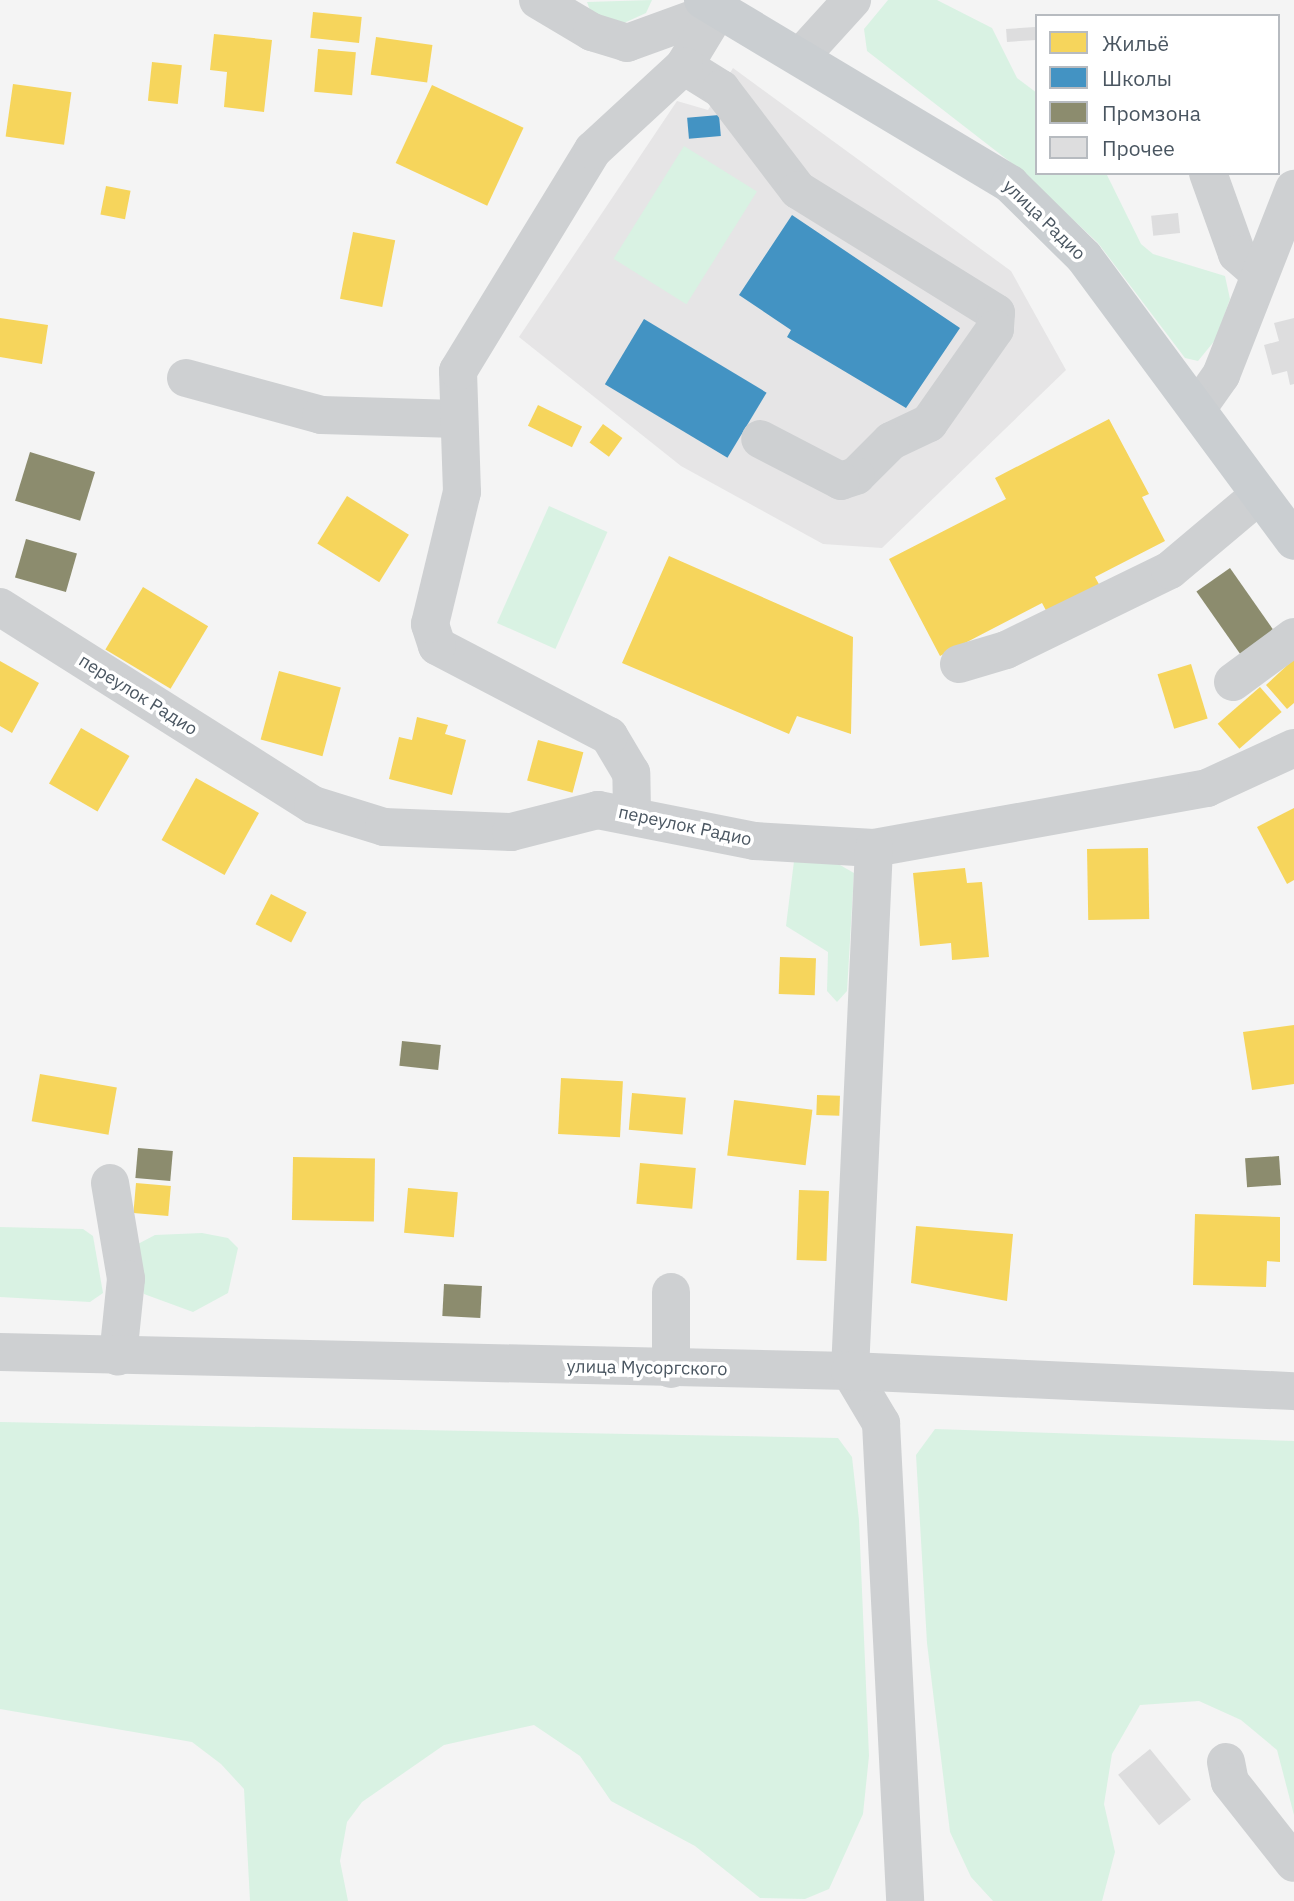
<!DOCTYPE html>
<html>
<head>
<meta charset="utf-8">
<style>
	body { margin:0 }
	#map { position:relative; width:1294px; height:1901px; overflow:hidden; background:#f4f4f4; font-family:"IBM Plex Sans",sans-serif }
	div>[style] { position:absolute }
	.education>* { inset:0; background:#e6e5e6 }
	.green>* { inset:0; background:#d9f2e3; transform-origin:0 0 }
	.homes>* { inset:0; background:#f6d55c; transform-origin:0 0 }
	.schools>* { inset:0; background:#4393c3; transform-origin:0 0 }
	.industry>* { inset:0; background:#8c8c6e; transform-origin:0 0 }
	.building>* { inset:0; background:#ddddde; transform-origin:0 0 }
	.minor>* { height:38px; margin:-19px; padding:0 19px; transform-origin:19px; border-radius:19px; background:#ced0d2 }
	.major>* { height:38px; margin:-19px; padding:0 19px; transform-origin:19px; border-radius:19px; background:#caced1 }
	span { translate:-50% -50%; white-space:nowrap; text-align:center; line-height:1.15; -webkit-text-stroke:7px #fff; paint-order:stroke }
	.street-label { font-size:18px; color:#4a5661 }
	.legend { position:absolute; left:1035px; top:14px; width:245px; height:161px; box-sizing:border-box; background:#fff; border:2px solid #b7bbc0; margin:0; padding:9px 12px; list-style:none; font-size:21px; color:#4a5661 }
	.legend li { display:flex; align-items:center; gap:14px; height:35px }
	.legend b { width:35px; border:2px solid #b7bbc0 }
</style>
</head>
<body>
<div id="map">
	<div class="education">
		<div style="clip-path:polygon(733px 68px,1011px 271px,1066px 370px,882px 548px,823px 544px,681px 466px,519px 337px,677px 101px,708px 110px)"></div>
	</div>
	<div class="green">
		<div style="clip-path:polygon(652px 0,646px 13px,624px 23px,591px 13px,587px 2px)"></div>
		<div style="clip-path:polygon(888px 0,937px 0,992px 28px,1017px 78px,1037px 93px,1037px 173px,1106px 173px,1141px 244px,1153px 254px,1225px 276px,1230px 299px,1216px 339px,1198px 361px,1185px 358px,1098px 243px,1018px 168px,867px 51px,864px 29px)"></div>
		<div style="left:684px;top:146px;width:86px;height:133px;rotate:32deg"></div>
		<div style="left:549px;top:506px;width:64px;height:128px;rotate:24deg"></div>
		<div style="clip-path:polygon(794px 861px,833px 861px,854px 873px,847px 991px,837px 1002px,827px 991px,828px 952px,786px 926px)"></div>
		<div style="clip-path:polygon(0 1227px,83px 1229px,93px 1236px,103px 1293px,90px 1302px,0 1297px)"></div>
		<div style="clip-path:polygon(202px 1233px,228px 1238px,238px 1248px,228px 1293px,193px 1312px,144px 1294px,136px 1245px,155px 1235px)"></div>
		<div style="clip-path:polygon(0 1422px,838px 1438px,852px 1457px,859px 1520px,869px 1756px,863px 1814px,829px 1889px,805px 1899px,760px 1898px,695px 1846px,611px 1801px,580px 1756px,534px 1725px,444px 1745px,362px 1802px,347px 1822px,340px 1861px,348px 1901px,250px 1901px,244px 1789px,221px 1764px,192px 1742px,0 1709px)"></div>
		<div style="clip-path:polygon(935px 1429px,1294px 1441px,1294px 1815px,1277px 1750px,1241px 1720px,1199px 1701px,1140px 1705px,1112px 1754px,1104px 1804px,1115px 1852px,1102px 1901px,993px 1901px,971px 1877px,950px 1832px,927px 1643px,916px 1455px)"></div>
	</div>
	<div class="homes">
		<div style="left:313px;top:12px;width:49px;height:26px;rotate:6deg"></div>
		<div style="clip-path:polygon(214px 34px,272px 40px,264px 112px,224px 107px,227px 72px,210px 70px)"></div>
		<div style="left:376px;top:37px;width:57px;height:38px;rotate:8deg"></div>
		<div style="left:318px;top:49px;width:38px;height:43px;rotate:5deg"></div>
		<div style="left:152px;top:62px;width:30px;height:39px;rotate:6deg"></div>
		<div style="left:13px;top:84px;width:59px;height:53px;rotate:8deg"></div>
		<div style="left:432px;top:85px;width:101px;height:86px;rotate:25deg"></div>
		<div style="left:106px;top:186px;width:25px;height:29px;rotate:11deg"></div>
		<div style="left:353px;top:232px;width:43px;height:68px;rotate:11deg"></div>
		<div style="clip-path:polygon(0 318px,48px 325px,42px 364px,0 357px)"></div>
		<div style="left:538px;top:405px;width:49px;height:23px;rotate:26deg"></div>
		<div style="clip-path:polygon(1109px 419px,1149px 494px,1142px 497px,1165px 541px,1095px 577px,1101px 588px,1049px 616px,1042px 603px,940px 656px,889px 559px,1006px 499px,995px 478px)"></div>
		<div style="left:603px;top:424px;width:24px;height:23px;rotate:36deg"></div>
		<div style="left:347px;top:496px;width:73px;height:56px;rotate:32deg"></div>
		<div style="clip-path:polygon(669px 556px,853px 637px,851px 734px,797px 716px,789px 734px,622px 663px)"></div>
		<div style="left:143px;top:587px;width:76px;height:73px;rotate:31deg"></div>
		<div style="clip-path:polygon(1294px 659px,1294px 703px,1287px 709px,1266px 685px)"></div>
		<div style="clip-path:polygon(0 661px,39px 683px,12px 733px,0 726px)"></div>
		<div style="left:1191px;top:664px;width:57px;height:35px;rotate:73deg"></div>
		<div style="left:279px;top:671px;width:64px;height:71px;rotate:15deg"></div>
		<div style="left:1260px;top:687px;width:33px;height:56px;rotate:49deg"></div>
		<div style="clip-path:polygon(417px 717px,448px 725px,445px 734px,466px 740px,452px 795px,389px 779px,399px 737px,412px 740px)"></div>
		<div style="left:81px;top:728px;width:56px;height:64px;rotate:30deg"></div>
		<div style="left:538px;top:740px;width:47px;height:42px;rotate:15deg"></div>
		<div style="left:196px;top:778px;width:72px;height:71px;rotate:29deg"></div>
		<div style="clip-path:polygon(1294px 808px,1294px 880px,1287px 884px,1257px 827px)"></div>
		<div style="left:1148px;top:848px;width:71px;height:61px;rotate:89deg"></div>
		<div style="clip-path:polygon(965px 868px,967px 883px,982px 882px,989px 957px,952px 960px,951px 943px,920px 946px,913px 873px)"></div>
		<div style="left:271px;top:894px;width:40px;height:34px;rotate:27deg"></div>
		<div style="left:780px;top:957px;width:36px;height:37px;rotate:2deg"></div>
		<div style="clip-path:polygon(1294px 1025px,1294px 1084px,1252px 1090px,1243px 1032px)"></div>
		<div style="left:40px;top:1074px;width:78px;height:48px;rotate:10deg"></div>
		<div style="left:561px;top:1078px;width:62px;height:56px;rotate:3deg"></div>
		<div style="left:632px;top:1093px;width:54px;height:37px;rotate:5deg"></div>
		<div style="left:817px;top:1095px;width:23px;height:20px;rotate:2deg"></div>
		<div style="left:734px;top:1100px;width:79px;height:56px;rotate:7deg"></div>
		<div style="left:293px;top:1157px;width:82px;height:63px;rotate:1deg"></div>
		<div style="left:640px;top:1163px;width:56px;height:41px;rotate:5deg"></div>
		<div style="left:136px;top:1183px;width:35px;height:30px;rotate:5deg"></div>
		<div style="left:408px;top:1188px;width:50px;height:45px;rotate:5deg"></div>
		<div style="left:799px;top:1190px;width:30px;height:70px;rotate:2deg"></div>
		<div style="clip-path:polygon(1195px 1214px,1280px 1217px,1280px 1262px,1267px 1261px,1266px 1287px,1193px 1285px)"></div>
		<div style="clip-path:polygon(916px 1226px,1013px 1234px,1007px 1301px,911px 1283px)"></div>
	</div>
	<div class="schools">
		<div style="left:719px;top:115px;width:21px;height:32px;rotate:85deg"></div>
		<div style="clip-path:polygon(792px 215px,960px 328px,906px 408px,787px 337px,791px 330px,739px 295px)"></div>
		<div style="left:644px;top:319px;width:143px;height:76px;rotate:31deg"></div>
	</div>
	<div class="industry">
		<div style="left:30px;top:452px;width:68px;height:51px;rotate:17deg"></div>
		<div style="left:26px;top:539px;width:53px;height:40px;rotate:16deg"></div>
		<div style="left:1230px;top:568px;width:80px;height:41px;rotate:55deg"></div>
		<div style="left:402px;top:1041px;width:39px;height:25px;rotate:6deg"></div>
		<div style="left:138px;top:1148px;width:35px;height:30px;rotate:5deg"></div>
		<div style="left:1279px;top:1156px;width:29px;height:34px;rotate:86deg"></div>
		<div style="left:444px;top:1284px;width:38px;height:32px;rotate:3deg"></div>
	</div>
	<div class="building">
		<div style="left:1035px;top:27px;width:13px;height:29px;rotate:86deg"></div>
		<div style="left:1178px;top:213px;width:20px;height:27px;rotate:84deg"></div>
		<div style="clip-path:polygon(1294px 318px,1294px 384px,1290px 385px,1287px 371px,1272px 375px,1264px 345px,1279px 341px,1274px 323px)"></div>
		<div style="left:1150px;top:1749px;width:65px;height:41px;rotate:51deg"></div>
	</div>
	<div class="minor">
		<div style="left:538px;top:0;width:63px;rotate:30.7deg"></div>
		<div style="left:592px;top:32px;width:37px;rotate:17deg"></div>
		<div style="left:627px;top:43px;width:97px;rotate:-19.9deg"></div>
		<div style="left:718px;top:10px;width:66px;rotate:121.3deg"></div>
		<div style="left:684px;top:66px;width:44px;rotate:31.9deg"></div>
		<div style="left:721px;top:89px;width:127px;rotate:52.7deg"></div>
		<div style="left:798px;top:190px;width:233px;rotate:31.8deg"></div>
		<div style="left:996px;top:313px;width:16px;rotate:94deg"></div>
		<div style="left:995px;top:329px;width:115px;rotate:125.1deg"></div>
		<div style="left:929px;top:423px;width:42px;rotate:154.7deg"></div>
		<div style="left:891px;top:441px;width:49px;rotate:135deg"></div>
		<div style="left:856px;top:476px;width:16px;rotate:162deg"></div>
		<div style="left:841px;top:481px;width:91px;rotate:-152.6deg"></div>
		<div style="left:801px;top:56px;width:76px;rotate:-47.7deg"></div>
		<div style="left:1208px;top:173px;width:86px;rotate:70.3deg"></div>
		<div style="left:1237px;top:254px;width:28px;rotate:41deg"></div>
		<div style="left:186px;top:378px;width:140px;rotate:15.3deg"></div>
		<div style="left:321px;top:415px;width:136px;rotate:1.7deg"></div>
		<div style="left:1197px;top:409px;width:42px;rotate:-54.8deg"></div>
		<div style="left:1221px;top:375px;width:200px;rotate:-68.6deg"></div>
		<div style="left:0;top:607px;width:370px;rotate:32.3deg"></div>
		<div style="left:313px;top:805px;width:74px;rotate:17.2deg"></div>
		<div style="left:384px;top:827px;width:127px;rotate:2.3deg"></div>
		<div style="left:511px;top:832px;width:90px;rotate:-14.2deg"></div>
		<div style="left:598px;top:810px;width:159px;rotate:11.2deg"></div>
		<div style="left:754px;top:841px;width:120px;rotate:3.3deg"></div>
		<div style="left:874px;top:848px;width:338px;rotate:-10.2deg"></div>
		<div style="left:1207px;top:788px;width:96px;rotate:-24.7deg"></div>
		<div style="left:959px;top:664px;width:49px;rotate:-16.6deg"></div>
		<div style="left:1006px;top:650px;width:182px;rotate:-26deg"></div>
		<div style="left:1170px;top:570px;width:115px;rotate:-40.1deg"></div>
		<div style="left:1233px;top:682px;width:76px;rotate:-36.4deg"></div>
		<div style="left:632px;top:812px;width:39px;rotate:-91deg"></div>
		<div style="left:631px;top:773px;width:43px;rotate:-120.7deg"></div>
		<div style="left:609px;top:736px;width:194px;rotate:-152.4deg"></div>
		<div style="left:437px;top:646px;width:23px;rotate:-108deg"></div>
		<div style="left:430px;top:624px;width:136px;rotate:-76.4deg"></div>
		<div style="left:462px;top:492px;width:121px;rotate:-91.9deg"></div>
		<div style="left:458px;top:371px;width:259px;rotate:-58.6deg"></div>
		<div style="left:593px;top:150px;width:124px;rotate:-42.7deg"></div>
		<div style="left:874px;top:848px;width:524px;rotate:92.63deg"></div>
		<div style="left:850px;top:1371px;width:61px;rotate:59.2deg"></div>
		<div style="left:881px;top:1423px;width:479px;rotate:87.1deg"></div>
		<div style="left:110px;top:1183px;width:97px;rotate:80.5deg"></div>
		<div style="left:126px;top:1279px;width:78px;rotate:95.9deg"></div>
		<div style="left:0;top:1352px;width:850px;rotate:1.28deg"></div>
		<div style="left:850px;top:1371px;width:444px;rotate:2.6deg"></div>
		<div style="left:671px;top:1369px;width:77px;rotate:-90deg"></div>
		<div style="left:1226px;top:1762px;width:20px;rotate:79deg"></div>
		<div style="left:1230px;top:1782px;width:103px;rotate:51.7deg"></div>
	</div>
	<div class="major">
		<div style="left:703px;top:0;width:358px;rotate:30.9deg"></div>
		<div style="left:1010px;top:184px;width:104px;rotate:44.6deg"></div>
		<div style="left:1084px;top:257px;width:353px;rotate:53.5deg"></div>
	</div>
	<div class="street-label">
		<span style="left:1044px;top:220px;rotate:44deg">улица Радио</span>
		<span style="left:138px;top:695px;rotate:32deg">переулок Радио</span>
		<span style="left:685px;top:826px;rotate:12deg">переулок Радио</span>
		<span style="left:647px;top:1368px;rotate:1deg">улица Мусоргского</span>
	</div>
	<ul class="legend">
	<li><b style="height:19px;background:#f6d55c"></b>Жильё</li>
	<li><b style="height:19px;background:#4393c3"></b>Школы</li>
	<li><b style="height:19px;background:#8c8c6e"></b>Промзона</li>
	<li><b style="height:19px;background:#ddddde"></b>Прочее</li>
	</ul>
</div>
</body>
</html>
